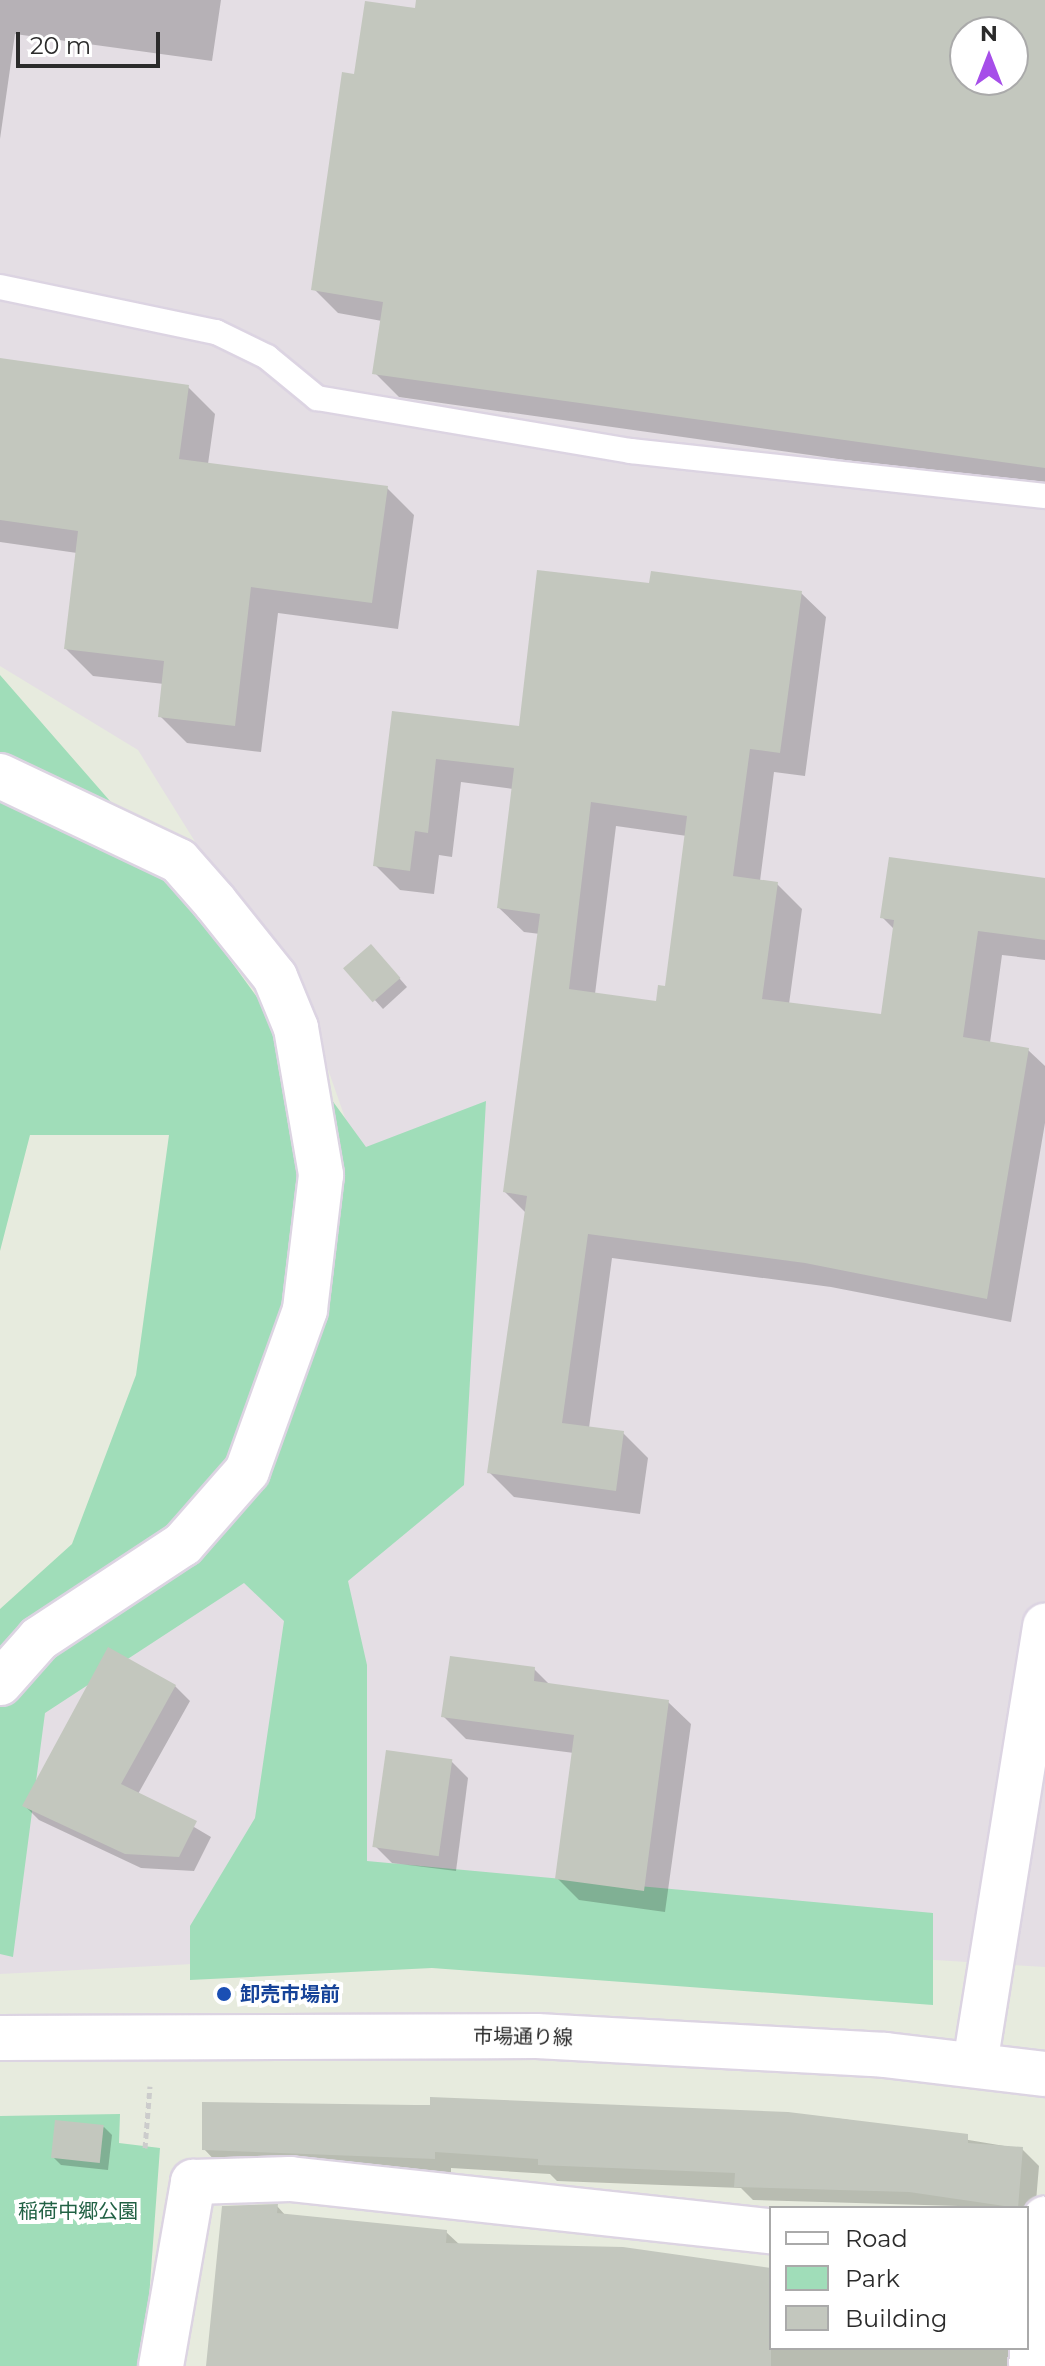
<!DOCTYPE html>
<html>
<head>
<meta charset="utf-8">
<style>
	body { margin:0 }
	#map { position:relative; width:1045px; height:2366px; overflow:hidden; background:#e7ebde; font-family:Montserrat,"Noto Sans JP",sans-serif }
	div>[style] { position:absolute }
	.industrial>* { inset:0; background:#e4dee4 }
	.green>* { inset:0; background:#a0ddb9 }
	.shadow>* { inset:0; background:#0003 }
	.building>* { inset:0; background:#c3c7be; transform-origin:0 0 }
	.path>* { height:5px; margin-top:-2.5px; transform-origin:0; background:repeating-linear-gradient(90deg,#ccc 0 6px,transparent 0 10px) }
	.roads { filter:drop-shadow(2px 0 #dcd4e2) drop-shadow(-2px 0 #dcd4e2) drop-shadow(0 2px #dcd4e2) drop-shadow(0 -2px #dcd4e2) }
	.lane>* { height:24px; margin:-12px; padding:0 12px; transform-origin:12px; border-radius:12px; background:#fff }
	.street>* { height:44px; margin:-22px; padding:0 22px; transform-origin:22px; border-radius:22px; background:#fff }
	.secondary>* { height:44px; margin:-22px; padding:0 22px; transform-origin:22px; border-radius:22px; background:#fff }
	.dots>* { width:22px; height:22px; translate:-50% -50%; box-sizing:border-box; border:4px solid #fff; border-radius:50% }
	span { translate:-50% -50%; white-space:nowrap; text-align:center; line-height:1.15; -webkit-text-stroke:8px #fff; paint-order:stroke }
	.transit-label { font-size:20px; color:#164399; font-weight:700 }
	.left { translate:0 -50%; text-align:left }
	.street-label { font-size:20px; color:#2b2b2b }
	.park-label { font-size:20px; color:#216144 }
	.legend { position:absolute; left:769px; top:2206px; width:260px; height:144px; box-sizing:border-box; background:#fff; border:2px solid #aaa; margin:0; padding:10px 14px; list-style:none; font-size:24px; color:#2b2b2b }
	.legend li { display:flex; align-items:center; gap:16px; height:40px }
	.legend b { width:40px; border:2px solid #aaa }
	.north { position:absolute; left:949px; top:16px; width:80px; height:80px; box-sizing:border-box; background:#fff; border:2px solid #aaa; border-radius:50%; rotate:0deg; font-size:22px; font-weight:700; line-height:32px; text-align:center; color:#2b2b2b }
	.north::after { content:''; display:block; margin:auto; width:28px; height:36px; background:#a64ee9; clip-path:polygon(50% 0,100% 100%,50% 72%,0 100%) }
	.scale { position:absolute; left:16px; top:32px; width:144px; height:36px; box-sizing:border-box; border:4px solid #2b2b2b; border-top:0; padding-left:10px; font-size:24px; line-height:28px; white-space:nowrap; color:#2b2b2b; -webkit-text-stroke:6px #fff; paint-order:stroke }
</style>
</head>
<body>
<div id="map">
	<div class="industrial">
		<div style="clip-path:polygon(evenodd,0 0,1045px 0,1045px 1967px,637px 1941px,0 1974px,0 1760px,371px 1192px,317px 1038px,138px 750px,0 666px,0 0,965px 32px,1013px 32px,1013px 80px,965px 80px,965px 32px)"></div>
	</div>
	<div class="green">
		<div style="clip-path:polygon(0 675px,137px 832px,366px 1147px,486px 1101px,464px 1485px,348px 1581px,367px 1665px,367px 1861px,933px 1913px,933px 2005px,432px 1968px,190px 1980px,190px 1926px,255px 1818px,284px 1621px,244px 1583px,45px 1713px,13px 1957px,0 1954px,0 1609px,72px 1544px,136px 1375px,169px 1135px,30px 1135px,0 1251px)"></div>
		<div style="clip-path:polygon(120px 2114px,119px 2143px,160px 2148px,144px 2366px,0 2366px,0 2116px)"></div>
	</div>
	<div class="shadow">
		<div style="clip-path:polygon(0 0,221px 0,212px 61px,15px 34px,0 139px)"></div>
		<div style="clip-path:polygon(evenodd,418px 0,1045px 0,1045px 488px,399px 397px,375px 373px,382px 321px,338px 313px,314px 289px,356px 76px,416px 11px,418px 0,965px 32px,1013px 32px,1013px 80px,965px 80px,965px 32px)"></div>
		<div style="clip-path:polygon(0 360px,188px 387px,215px 414px,208px 464px,387px 488px,414px 515px,398px 629px,278px 613px,261px 752px,187px 743px,160px 716px,164px 684px,93px 676px,66px 649px,77px 553px,0 542px)"></div>
		<div style="clip-path:polygon(evenodd,651px 586px,801px 593px,826px 617px,805px 776px,774px 772px,760px 881px,777px 884px,802px 909px,789px 1004px,883px 1017px,895px 930px,882px 917px,1045px 880px,1045px 960px,1002px 955px,990px 1043px,1028px 1050px,1045px 1066px,1045px 1123px,1011px 1322px,831px 1287px,612px 1258px,589px 1428px,623px 1433px,648px 1458px,640px 1514px,514px 1497px,489px 1472px,527px 1214px,505px 1192px,540px 934px,524px 932px,499px 908px,513px 789px,461px 782px,452px 857px,439px 855px,434px 894px,400px 890px,375px 865px,393px 713px,520px 728px,651px 586px,616px 826px,687px 836px,666px 988px,658px 1003px,595px 994px,616px 826px)"></div>
		<div style="clip-path:polygon(378px 954px,407px 987px,383px 1009px,346px 968px)"></div>
		<div style="clip-path:polygon(534px 1669px,551px 1686px,668px 1702px,691px 1724px,665px 1912px,579px 1900px,557px 1878px,574px 1753px,466px 1739px,444px 1717px)"></div>
		<div style="clip-path:polygon(175px 1686px,190px 1701px,138px 1794px,211px 1837px,194px 1871px,141px 1868px,39px 1820px,24px 1805px)"></div>
		<div style="clip-path:polygon(451px 1761px,468px 1778px,456px 1871px,392px 1863px,375px 1846px)"></div>
		<div style="clip-path:polygon(432px 2099px,843px 2119px,1022px 2149px,1039px 2166px,1034px 2225px,1027px 2208px,753px 2200px,741px 2188px,557px 2181px,550px 2174px,451px 2168px,451px 2175px,220px 2166px,204px 2149px,432px 2107px)"></div>
		<div style="clip-path:polygon(104px 2127px,112px 2135px,108px 2170px,61px 2165px,53px 2157px)"></div>
		<div style="clip-path:polygon(277px 2206px,286px 2216px,446px 2232px,460px 2245px,771px 2269px,771px 2348px,1023px 2348px,1022px 2366px,208px 2366px)"></div>
	</div>
	<div class="building">
		<div style="clip-path:polygon(evenodd,416px 0,1045px 0,1045px 468px,372px 374px,383px 302px,311px 290px,342px 72px,354px 74px,365px 1px,415px 8px,416px 0,965px 32px,1013px 32px,1013px 80px,965px 80px,965px 32px)"></div>
		<div style="clip-path:polygon(0 358px,189px 385px,179px 459px,388px 486px,372px 603px,251px 587px,235px 726px,158px 717px,164px 661px,64px 649px,78px 531px,0 520px)"></div>
		<div style="clip-path:polygon(evenodd,537px 570px,649px 583px,651px 571px,802px 591px,780px 753px,750px 749px,733px 876px,778px 882px,762px 999px,881px 1014px,894px 920px,880px 918px,889px 857px,1045px 878px,1045px 940px,978px 931px,963px 1037px,1029px 1048px,987px 1299px,805px 1263px,588px 1234px,562px 1423px,624px 1431px,616px 1491px,487px 1473px,527px 1196px,503px 1192px,540px 914px,497px 908px,514px 768px,436px 759px,428px 833px,415px 831px,410px 871px,373px 866px,392px 711px,519px 726px,537px 570px,591px 802px,687px 816px,665px 986px,658px 985px,656px 1001px,569px 989px,591px 802px)"></div>
		<div style="left:371px;top:944px;width:45px;height:37px;rotate:49deg"></div>
		<div style="clip-path:polygon(108px 1647px,176px 1685px,121px 1784px,197px 1821px,179px 1857px,125px 1854px,22px 1806px)"></div>
		<div style="clip-path:polygon(450px 1656px,535px 1667px,534px 1681px,669px 1700px,644px 1891px,555px 1879px,574px 1735px,441px 1717px)"></div>
		<div style="left:386px;top:1750px;width:67px;height:98px;rotate:8deg"></div>
		<div style="clip-path:polygon(430px 2097px,788px 2112px,968px 2134px,968px 2143px,1023px 2147px,1018px 2208px,909px 2192px,734px 2187px,735px 2173px,538px 2165px,538px 2159px,435px 2152px,435px 2159px,202px 2150px,202px 2102px,415px 2105px,430px 2105px)"></div>
		<div style="left:55px;top:2120px;width:49px;height:38px;rotate:6deg"></div>
		<div style="clip-path:polygon(278px 2204px,277px 2213px,447px 2230px,446px 2243px,623px 2247px,771px 2268px,771px 2366px,206px 2366px,222px 2206px)"></div>
	</div>
	<div class="path">
		<div style="left:145px;top:2148px;width:62px;rotate:-85.4deg"></div>
	</div>
	<div class="roads">
		<div class="lane">
			<div style="left:0;top:287px;width:221px;rotate:11.8deg"></div>
			<div style="left:216px;top:332px;width:57px;rotate:26.1deg"></div>
			<div style="left:267px;top:357px;width:65px;rotate:39.4deg"></div>
			<div style="left:317px;top:398px;width:318px;rotate:9.6deg"></div>
			<div style="left:631px;top:451px;width:416px;rotate:6.2deg"></div>
		</div>
		<div class="street">
			<div style="left:0;top:776px;width:198px;rotate:25.4deg"></div>
			<div style="left:179px;top:861px;width:55px;rotate:48.7deg"></div>
			<div style="left:215px;top:902px;width:96px;rotate:51.3deg"></div>
			<div style="left:275px;top:977px;width:55px;rotate:67.6deg"></div>
			<div style="left:296px;top:1028px;width:149px;rotate:80.3deg"></div>
			<div style="left:321px;top:1175px;width:136px;rotate:96.8deg"></div>
			<div style="left:305px;top:1310px;width:171px;rotate:109.8deg"></div>
			<div style="left:247px;top:1471px;width:97px;rotate:131.2deg"></div>
			<div style="left:183px;top:1544px;width:173px;rotate:146.6deg"></div>
			<div style="left:39px;top:1639px;width:59px;rotate:131.6deg"></div>
			<div style="left:975px;top:2064px;width:444px;rotate:-80.9deg"></div>
			<div style="left:161px;top:2366px;width:187px;rotate:-80.1deg"></div>
			<div style="left:193px;top:2182px;width:97px;rotate:-1.8deg"></div>
			<div style="left:290px;top:2179px;width:484px;rotate:6.2deg"></div>
			<div style="left:1031px;top:2366px;width:148px;rotate:-84.6deg"></div>
		</div>
		<div class="secondary">
			<div style="left:0;top:2038px;width:537px;rotate:-0.21deg"></div>
			<div style="left:537px;top:2036px;width:349px;rotate:3.1deg"></div>
			<div style="left:885px;top:2055px;width:161px;rotate:6.8deg"></div>
		</div>
	</div>
	<div class="dots">
		<div style="left:224px;top:1994px;background:#1a4fb4"></div>
	</div>
	<div class="transit-label">
		<span class="left" style="left:240px;top:1994px">卸売市場前</span>
	</div>
	<div class="street-label">
		<span style="left:523px;top:2037px;rotate:1deg">市場通り線</span>
	</div>
	<div class="park-label">
		<span style="left:78px;top:2211px">稲荷中郷公園</span>
	</div>
	<ul class="legend">
	<li><b style="height:10px;background:#fff"></b>Road</li>
	<li><b style="height:22px;background:#a0ddb9"></b>Park</li>
	<li><b style="height:22px;background:#c3c7be"></b>Building</li>
	</ul>
	<div class="north">N</div>
	<div class="scale">20 m</div>
</div>
</body>
</html>
